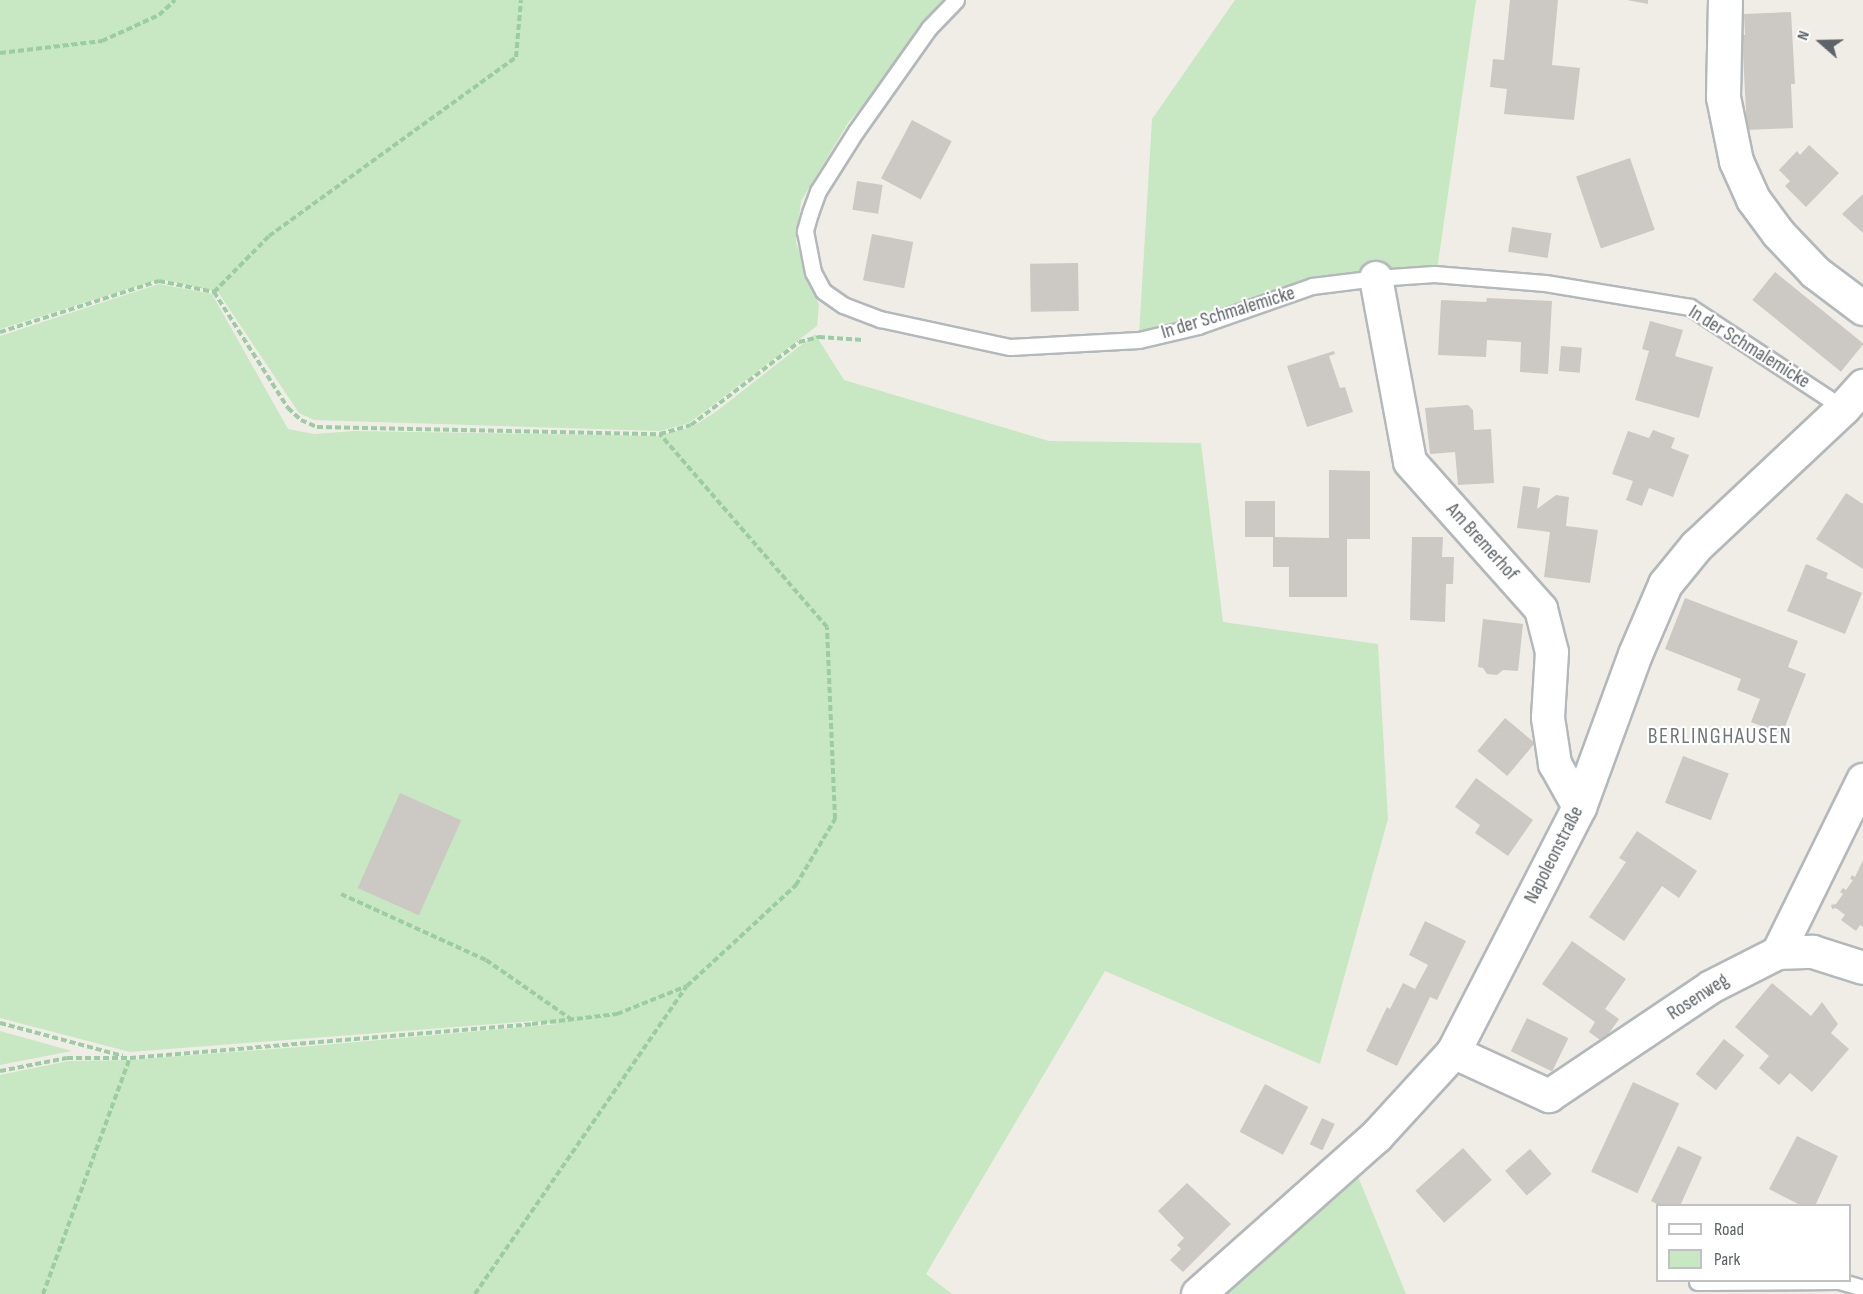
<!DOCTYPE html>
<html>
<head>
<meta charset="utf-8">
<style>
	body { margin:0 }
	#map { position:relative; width:1863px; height:1294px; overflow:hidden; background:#f0ede6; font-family:"Sofia Sans Condensed",sans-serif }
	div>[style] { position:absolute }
	.green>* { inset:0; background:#c7e8c2 }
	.building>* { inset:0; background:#ccc8c3; transform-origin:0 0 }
	.path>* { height:4px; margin-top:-2px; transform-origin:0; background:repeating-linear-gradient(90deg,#9ccca4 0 6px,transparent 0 9px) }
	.roads { filter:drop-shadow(2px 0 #b3b8bb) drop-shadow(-2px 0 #b3b8bb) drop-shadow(0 2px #b3b8bb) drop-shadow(0 -2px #b3b8bb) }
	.lane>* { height:15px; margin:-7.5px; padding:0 7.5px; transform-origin:7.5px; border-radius:7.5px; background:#fff }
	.street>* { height:32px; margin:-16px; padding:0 16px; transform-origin:16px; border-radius:16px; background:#fff }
	.secondary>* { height:33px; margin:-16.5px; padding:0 16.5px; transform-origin:16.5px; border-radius:16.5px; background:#fff }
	span { translate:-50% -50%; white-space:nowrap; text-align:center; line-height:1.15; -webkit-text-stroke:4.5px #fff; paint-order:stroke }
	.street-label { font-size:20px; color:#5e6367 }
	.quarter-label { font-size:22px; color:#6f7579; letter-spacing:1.5px }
	.legend { position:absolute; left:1656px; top:1204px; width:195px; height:78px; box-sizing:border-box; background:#fff; border:2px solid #bfc1c2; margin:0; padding:8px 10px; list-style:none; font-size:18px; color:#5e6367 }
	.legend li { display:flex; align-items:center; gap:12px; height:30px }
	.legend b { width:30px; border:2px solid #bfc1c2 }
	.north { position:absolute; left:1791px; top:12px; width:60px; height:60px; -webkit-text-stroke:4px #fff; paint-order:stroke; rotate:290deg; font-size:16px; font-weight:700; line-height:24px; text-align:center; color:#5e6367 }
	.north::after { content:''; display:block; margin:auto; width:21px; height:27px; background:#5e6367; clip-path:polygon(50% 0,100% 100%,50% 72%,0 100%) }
</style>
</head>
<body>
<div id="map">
	<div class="green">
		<div style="clip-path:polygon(0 0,953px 0,848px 123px,801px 201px,796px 243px,819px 305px,817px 326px,689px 423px,660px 431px,314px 420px,299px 413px,218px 292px,160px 279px,0 329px)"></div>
		<div style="clip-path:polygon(1235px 0,1476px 0,1437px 270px,1377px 273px,1139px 335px,1152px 119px)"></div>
		<div style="clip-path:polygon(159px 284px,212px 294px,288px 429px,314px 434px,354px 431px,657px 436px,692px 427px,717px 411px,815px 334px,844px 380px,1049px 441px,1201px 443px,1223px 622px,1378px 644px,1388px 819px,1320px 1064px,1105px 971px,926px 1274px,952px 1294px,0 1294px,0 1075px,68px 1061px,130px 1060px,312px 1046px,557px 1024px,533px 1021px,130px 1052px,0 1018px,0 336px)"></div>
		<div style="clip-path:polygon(0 1031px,72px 1051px,0 1065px)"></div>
		<div style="clip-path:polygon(1357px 1174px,1406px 1294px,1217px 1294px)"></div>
	</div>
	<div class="building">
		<div style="clip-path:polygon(1510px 0,1558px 0,1552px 65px,1580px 68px,1574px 120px,1504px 114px,1507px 89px,1490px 87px,1493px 59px,1504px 60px)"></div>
		<div style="clip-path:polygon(1627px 0,1648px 0,1648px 4px)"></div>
		<div style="clip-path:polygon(1791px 12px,1795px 84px,1791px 84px,1793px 128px,1747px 130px,1742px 35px,1745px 35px,1744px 14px)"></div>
		<div style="left:912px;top:120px;width:45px;height:66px;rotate:28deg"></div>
		<div style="clip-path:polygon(1809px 145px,1839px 173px,1806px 207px,1785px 186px,1790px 181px,1779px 170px,1797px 151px,1800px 155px)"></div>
		<div style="left:1630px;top:158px;width:76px;height:57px;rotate:71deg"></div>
		<div style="left:857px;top:181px;width:26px;height:29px;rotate:9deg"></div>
		<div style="clip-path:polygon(1863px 194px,1863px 233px,1842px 214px)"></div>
		<div style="left:1512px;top:227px;width:40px;height:25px;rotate:9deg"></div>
		<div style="left:872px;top:234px;width:42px;height:47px;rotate:11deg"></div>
		<div style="left:1078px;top:263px;width:48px;height:48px;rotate:89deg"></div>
		<div style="left:1775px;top:272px;width:114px;height:36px;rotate:39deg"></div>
		<div style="clip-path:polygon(1487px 298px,1552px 301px,1548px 374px,1520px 372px,1521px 342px,1487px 340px,1486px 357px,1438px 355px,1441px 300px,1486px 302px)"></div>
		<div style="clip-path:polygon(1650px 321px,1683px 330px,1675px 356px,1713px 367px,1699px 418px,1635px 400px,1649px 351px,1642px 349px)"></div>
		<div style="left:1561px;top:346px;width:21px;height:25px;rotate:5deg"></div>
		<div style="clip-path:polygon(1334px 351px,1335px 354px,1329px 356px,1340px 388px,1345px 387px,1353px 412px,1307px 427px,1287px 366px)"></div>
		<div style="clip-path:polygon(1468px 405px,1473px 410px,1474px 430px,1491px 429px,1494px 483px,1458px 485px,1455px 452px,1430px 454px,1425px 408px)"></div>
		<div style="clip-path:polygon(1653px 430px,1675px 438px,1671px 448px,1689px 455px,1673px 497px,1649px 488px,1642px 506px,1626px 500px,1633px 481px,1612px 474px,1628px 431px,1649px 438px)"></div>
		<div style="clip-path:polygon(1329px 470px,1370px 471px,1370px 539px,1347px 539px,1347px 597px,1289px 597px,1289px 567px,1273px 567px,1273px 537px,1245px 537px,1245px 501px,1275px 501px,1275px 537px,1329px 538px)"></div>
		<div style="clip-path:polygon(1523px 486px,1540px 488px,1537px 509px,1556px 495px,1569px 497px,1566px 526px,1598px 530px,1590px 583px,1544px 577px,1550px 532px,1517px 528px)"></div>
		<div style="clip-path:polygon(1846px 493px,1863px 504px,1863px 569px,1816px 539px)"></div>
		<div style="clip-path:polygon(1412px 537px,1443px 537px,1442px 557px,1454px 557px,1453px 584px,1446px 584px,1445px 622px,1410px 620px)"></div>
		<div style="clip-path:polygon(1806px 564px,1828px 573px,1826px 578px,1862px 593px,1845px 634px,1787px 611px)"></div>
		<div style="clip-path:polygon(1685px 598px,1798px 641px,1788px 667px,1806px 674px,1782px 734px,1751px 722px,1760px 699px,1737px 690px,1741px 679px,1665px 649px)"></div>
		<div style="clip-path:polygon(1483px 619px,1523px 624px,1518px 671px,1503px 670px,1497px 675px,1487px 674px,1483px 668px,1478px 667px)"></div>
		<div style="left:1505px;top:718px;width:39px;height:43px;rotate:40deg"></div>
		<div style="left:1683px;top:756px;width:49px;height:50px;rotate:21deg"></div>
		<div style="clip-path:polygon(1476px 778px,1533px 820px,1508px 856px,1475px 833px,1480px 825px,1455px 807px)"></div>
		<div style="left:400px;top:793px;width:67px;height:104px;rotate:24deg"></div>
		<div style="clip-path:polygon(1637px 831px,1697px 871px,1679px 898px,1662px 886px,1624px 941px,1589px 917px,1626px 862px,1619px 858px)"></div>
		<div style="clip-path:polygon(1863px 860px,1863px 927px,1860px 925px,1856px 931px,1841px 920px,1845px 915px,1836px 908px,1832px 909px,1831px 905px,1836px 904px,1843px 894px,1840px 892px,1843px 888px,1846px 890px,1853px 880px,1850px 879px,1852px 875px,1855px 877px)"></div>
		<div style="clip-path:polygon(1425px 921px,1466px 941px,1437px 1000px,1430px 997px,1397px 1066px,1366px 1051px,1387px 1007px,1390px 1009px,1403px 983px,1415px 989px,1428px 965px,1409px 955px)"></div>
		<div style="clip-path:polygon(1572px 941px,1626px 979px,1605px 1009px,1619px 1019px,1603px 1042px,1589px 1032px,1595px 1022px,1542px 984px)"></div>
		<div style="clip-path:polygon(1772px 983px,1811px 1016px,1822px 1002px,1838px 1024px,1831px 1033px,1849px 1049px,1812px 1092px,1790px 1073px,1779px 1085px,1759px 1068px,1769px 1056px,1735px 1027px)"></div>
		<div style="left:1527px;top:1018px;width:46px;height:37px;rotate:26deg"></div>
		<div style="left:1724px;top:1039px;width:26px;height:45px;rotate:39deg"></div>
		<div style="left:1633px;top:1082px;width:51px;height:99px;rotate:25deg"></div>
		<div style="left:1265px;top:1084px;width:49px;height:54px;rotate:28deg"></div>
		<div style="left:1322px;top:1118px;width:14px;height:29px;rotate:25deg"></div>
		<div style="clip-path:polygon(1797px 1136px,1838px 1156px,1815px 1206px,1802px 1206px,1769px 1189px)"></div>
		<div style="clip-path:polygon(1678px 1146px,1702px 1157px,1680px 1206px,1661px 1206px,1651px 1201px)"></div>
		<div style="left:1463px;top:1148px;width:43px;height:64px;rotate:48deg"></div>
		<div style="left:1530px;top:1149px;width:33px;height:33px;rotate:49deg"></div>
		<div style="clip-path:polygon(1187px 1183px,1231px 1224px,1183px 1272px,1170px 1260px,1181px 1249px,1177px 1245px,1184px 1238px,1158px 1211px)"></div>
	</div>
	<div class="path">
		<div style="left:0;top:53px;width:103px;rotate:-6.7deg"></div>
		<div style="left:102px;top:41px;width:63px;rotate:-24.5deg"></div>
		<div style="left:159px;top:15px;width:22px;rotate:-43deg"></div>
		<div style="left:214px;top:292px;width:78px;rotate:-45.5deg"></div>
		<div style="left:269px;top:236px;width:305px;rotate:-35.9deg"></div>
		<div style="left:516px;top:57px;width:57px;rotate:-85deg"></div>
		<div style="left:0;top:332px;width:167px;rotate:-17.8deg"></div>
		<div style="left:159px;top:281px;width:56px;rotate:11.3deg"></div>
		<div style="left:214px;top:292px;width:138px;rotate:57.5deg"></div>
		<div style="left:288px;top:408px;width:18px;rotate:43deg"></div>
		<div style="left:301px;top:420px;width:17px;rotate:24deg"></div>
		<div style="left:317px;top:427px;width:343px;rotate:1.2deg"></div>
		<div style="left:660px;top:434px;width:32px;rotate:-16deg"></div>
		<div style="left:691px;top:425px;width:136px;rotate:-37.5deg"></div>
		<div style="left:799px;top:342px;width:21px;rotate:-14deg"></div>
		<div style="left:819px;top:337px;width:44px;rotate:3.9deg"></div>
		<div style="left:341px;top:894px;width:159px;rotate:24.5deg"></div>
		<div style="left:486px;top:960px;width:103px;rotate:34.8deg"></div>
		<div style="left:0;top:1023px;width:127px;rotate:15deg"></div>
		<div style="left:0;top:1071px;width:68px;rotate:-11deg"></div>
		<div style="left:67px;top:1058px;width:63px"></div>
		<div style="left:130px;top:1058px;width:403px;rotate:-4.8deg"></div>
		<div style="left:532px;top:1024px;width:86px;rotate:-6.7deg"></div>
		<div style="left:617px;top:1014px;width:75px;rotate:-21.8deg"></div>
		<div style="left:687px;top:986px;width:149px;rotate:-42.8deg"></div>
		<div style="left:796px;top:885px;width:77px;rotate:-59.4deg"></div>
		<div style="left:835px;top:819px;width:192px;rotate:-92.4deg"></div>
		<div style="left:827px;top:627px;width:255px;rotate:-130.9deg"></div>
		<div style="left:43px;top:1294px;width:252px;rotate:-69.8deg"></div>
		<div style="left:475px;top:1294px;width:373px;rotate:-55.5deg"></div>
	</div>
	<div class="roads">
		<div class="lane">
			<div style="left:956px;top:0;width:39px;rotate:134deg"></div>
			<div style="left:929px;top:28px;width:126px;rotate:125.3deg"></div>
			<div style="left:856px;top:131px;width:71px;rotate:122.3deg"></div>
			<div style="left:818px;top:191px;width:23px;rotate:110deg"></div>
			<div style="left:810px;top:213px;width:19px;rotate:106deg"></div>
			<div style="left:805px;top:231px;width:42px;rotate:79deg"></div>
			<div style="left:813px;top:272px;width:21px;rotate:62deg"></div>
			<div style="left:823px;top:291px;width:24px;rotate:35deg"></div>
			<div style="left:843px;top:305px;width:40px;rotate:21deg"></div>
			<div style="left:880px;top:319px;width:133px;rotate:12.2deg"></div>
			<div style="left:1010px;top:347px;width:129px;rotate:-3.1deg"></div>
			<div style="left:1139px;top:340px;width:61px;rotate:-13.3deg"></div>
			<div style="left:1198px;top:326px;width:121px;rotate:-19.3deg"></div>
			<div style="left:1312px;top:286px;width:64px;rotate:-7.1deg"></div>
			<div style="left:1376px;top:278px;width:58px;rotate:-3.9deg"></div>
			<div style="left:1434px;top:274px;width:111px;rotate:4.6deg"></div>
			<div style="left:1545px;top:283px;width:147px;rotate:9.4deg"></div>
			<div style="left:1690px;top:307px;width:183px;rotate:33.4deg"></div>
			<div style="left:1697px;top:1282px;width:142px;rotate:-0.4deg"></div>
			<div style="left:1839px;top:1281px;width:25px;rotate:16deg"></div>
		</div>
		<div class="street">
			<div style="left:1376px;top:278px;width:187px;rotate:79.5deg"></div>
			<div style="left:1410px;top:462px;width:197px;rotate:48.3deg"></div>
			<div style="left:1541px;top:609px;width:44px;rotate:75.7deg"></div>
			<div style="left:1552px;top:652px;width:66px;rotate:93.5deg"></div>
			<div style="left:1548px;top:718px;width:47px;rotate:81.3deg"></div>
			<div style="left:1555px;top:764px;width:49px;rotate:60.8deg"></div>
			<div style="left:1778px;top:953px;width:35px;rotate:-2deg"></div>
			<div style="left:1813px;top:952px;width:52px;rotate:17.7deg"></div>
			<div style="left:1453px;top:1052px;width:106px;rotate:24.6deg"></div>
			<div style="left:1549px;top:1096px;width:195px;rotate:-33.9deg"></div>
			<div style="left:1711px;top:987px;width:75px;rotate:-26.9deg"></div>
			<div style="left:1778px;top:953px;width:193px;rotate:-63.8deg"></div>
		</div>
		<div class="secondary">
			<div style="left:1725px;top:0;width:97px;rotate:91.2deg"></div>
			<div style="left:1723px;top:97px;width:65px;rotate:78.5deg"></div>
			<div style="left:1736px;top:161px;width:42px;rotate:65.9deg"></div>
			<div style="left:1753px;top:199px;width:42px;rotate:53.7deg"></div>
			<div style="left:1778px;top:233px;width:54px;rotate:46.5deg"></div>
			<div style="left:1815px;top:272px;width:60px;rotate:36.9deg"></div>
			<div style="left:1198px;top:1294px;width:238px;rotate:-41.6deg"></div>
			<div style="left:1376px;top:1136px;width:114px;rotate:-47.5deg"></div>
			<div style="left:1453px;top:1052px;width:276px;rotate:-62.8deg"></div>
			<div style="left:1579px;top:807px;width:163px;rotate:-69.9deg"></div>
			<div style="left:1635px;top:654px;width:76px;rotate:-66.8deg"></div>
			<div style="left:1665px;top:584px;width:49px;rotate:-50.8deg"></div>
			<div style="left:1696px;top:546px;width:202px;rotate:-43.2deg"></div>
			<div style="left:1843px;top:408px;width:30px;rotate:-48deg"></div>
		</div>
	</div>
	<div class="street-label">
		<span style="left:1228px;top:313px;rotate:-17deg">In der Schmalemicke</span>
		<span style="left:1749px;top:347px;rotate:32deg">In der Schmalemicke</span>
		<span style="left:1482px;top:542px;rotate:48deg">Am Bremerhof</span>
		<span style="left:1554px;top:855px;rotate:-63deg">Napoleonstraße</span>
		<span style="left:1698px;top:997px;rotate:-33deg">Rosenweg</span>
	</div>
	<div class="quarter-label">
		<span style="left:1720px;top:737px">BERLINGHAUSEN</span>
	</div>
	<ul class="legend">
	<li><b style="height:8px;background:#fff"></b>Road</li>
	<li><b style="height:16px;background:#c7e8c2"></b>Park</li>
	</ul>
	<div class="north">N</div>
</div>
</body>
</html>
